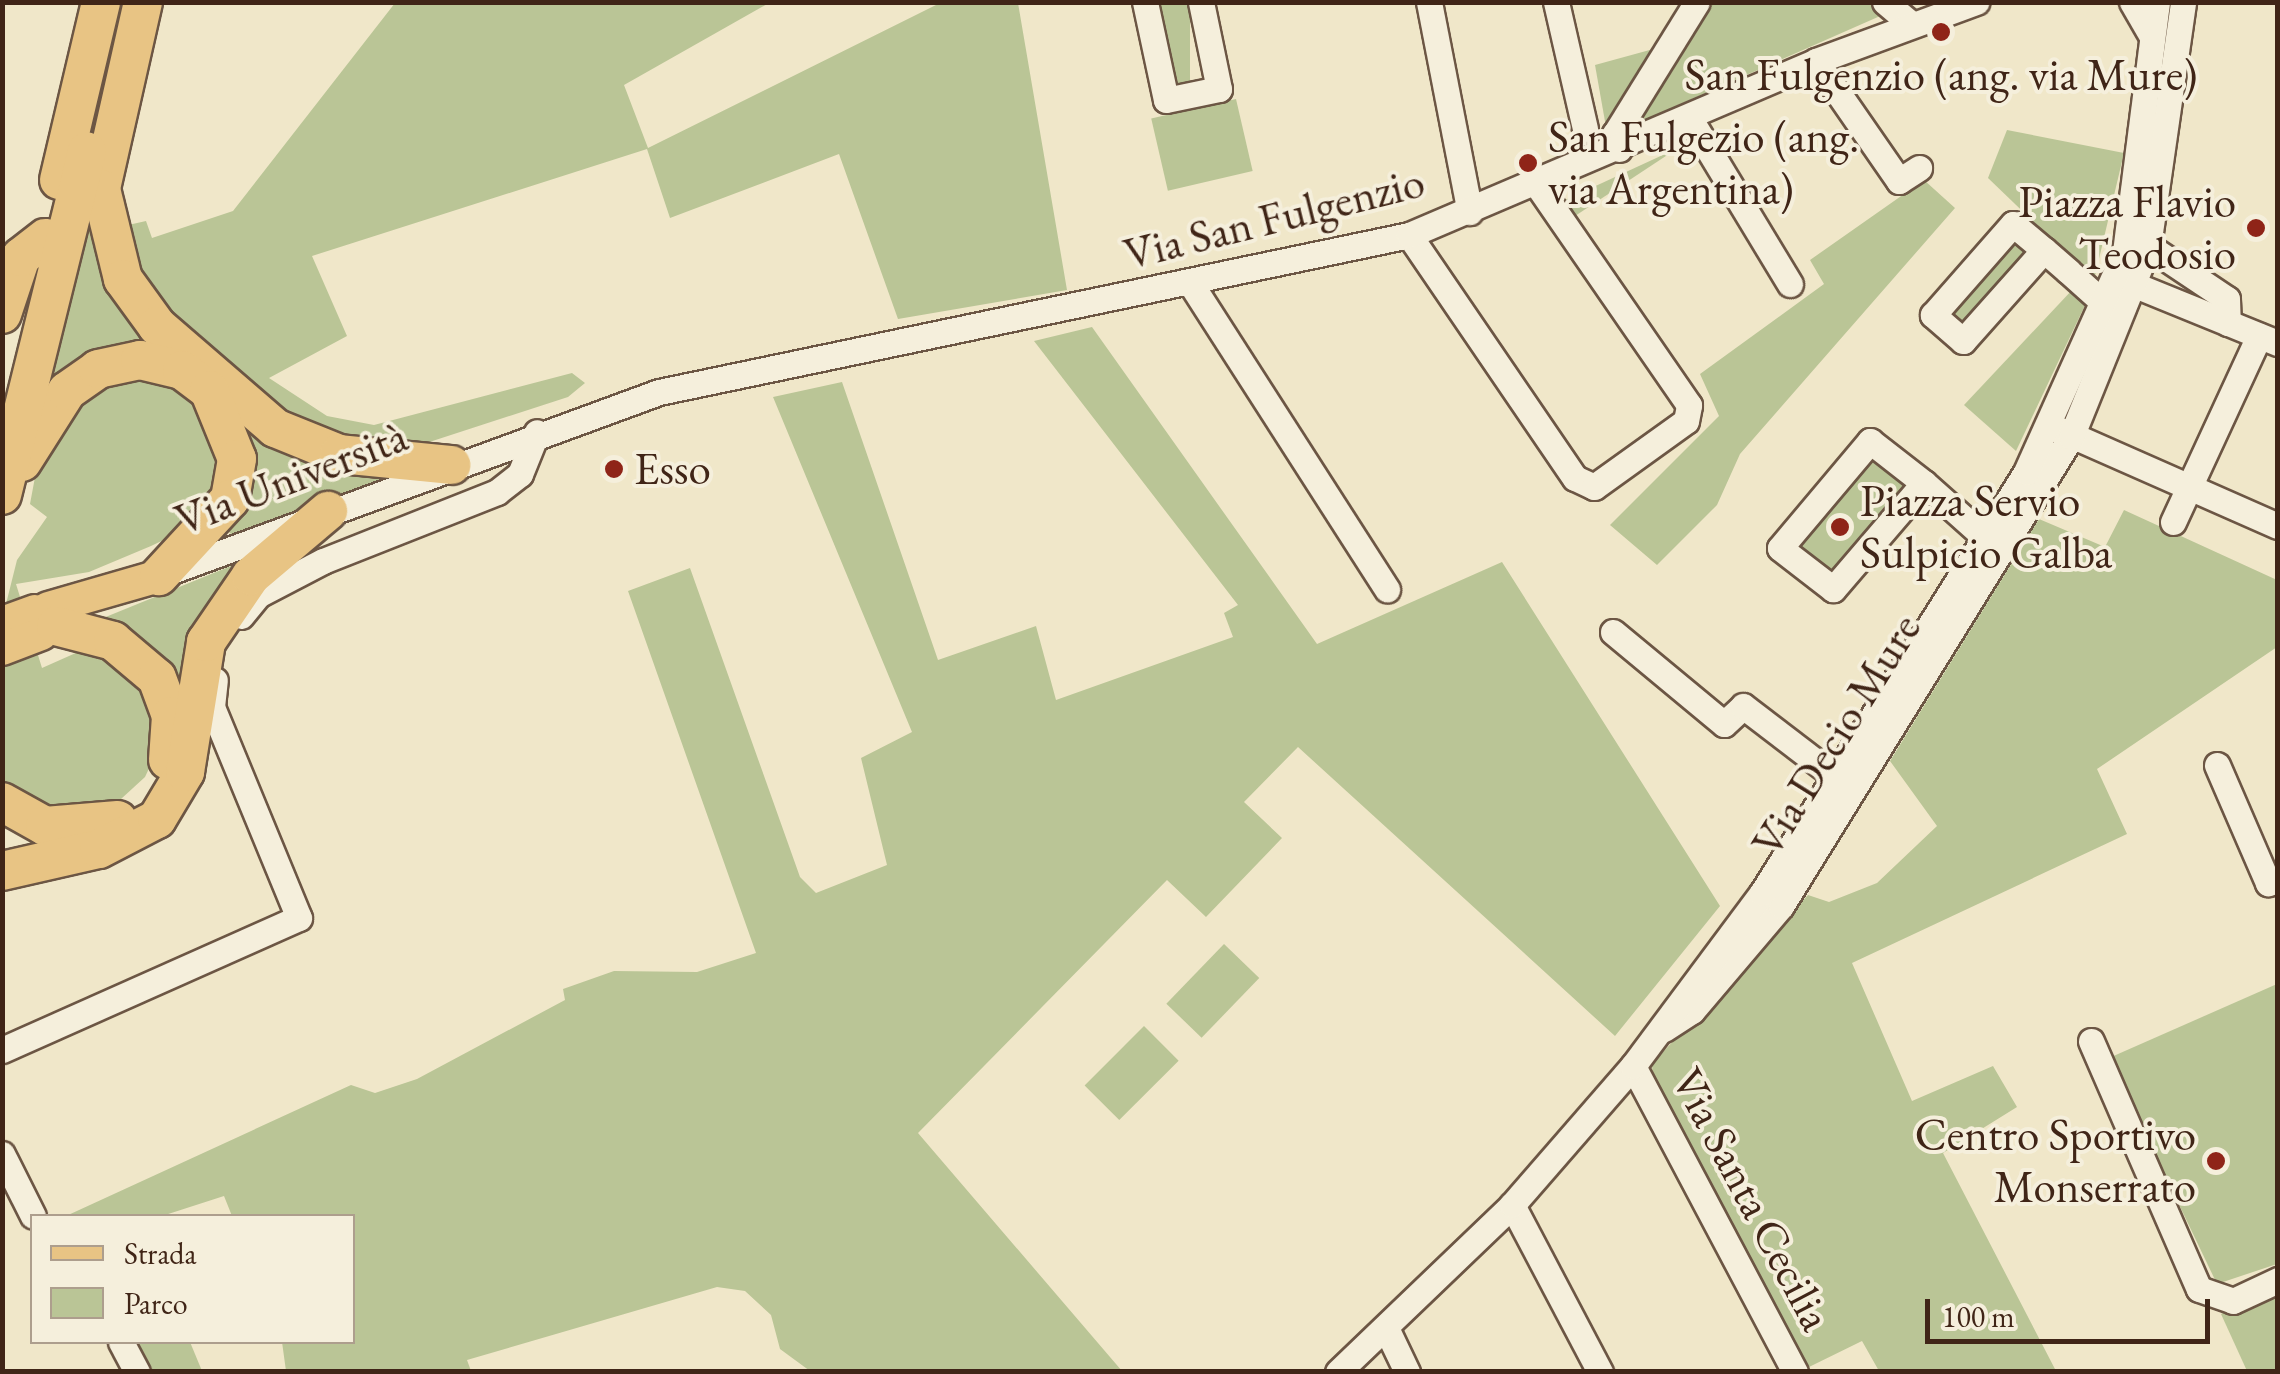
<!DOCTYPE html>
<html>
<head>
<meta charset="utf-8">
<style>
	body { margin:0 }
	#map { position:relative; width:2280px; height:1374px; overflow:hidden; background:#f0e7c9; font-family:"EB Garamond",serif }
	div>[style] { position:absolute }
	.green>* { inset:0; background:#bac596; transform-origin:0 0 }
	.roads { filter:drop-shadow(2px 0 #6c5644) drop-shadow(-2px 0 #6c5644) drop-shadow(0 2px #6c5644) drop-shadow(0 -2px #6c5644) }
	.minor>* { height:25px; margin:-12.5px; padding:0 12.5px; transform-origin:12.5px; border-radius:12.5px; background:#f5efdc }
	.major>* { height:32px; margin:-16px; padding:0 16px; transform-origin:16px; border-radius:16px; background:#e8c484 }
	.highway>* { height:38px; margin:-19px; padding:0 19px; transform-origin:19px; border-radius:19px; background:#e8c484 }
	.dots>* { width:28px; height:28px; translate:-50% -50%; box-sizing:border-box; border:5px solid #f5efdc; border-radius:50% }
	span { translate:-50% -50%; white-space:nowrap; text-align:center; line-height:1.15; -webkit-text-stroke:8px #f5efdc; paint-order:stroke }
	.poi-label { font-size:45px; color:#402517 }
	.left { translate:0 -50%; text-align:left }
	.right { translate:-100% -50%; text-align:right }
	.street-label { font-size:45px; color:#402517 }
	.frame { position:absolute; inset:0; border:5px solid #402517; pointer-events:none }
	.legend { position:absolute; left:30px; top:1214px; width:325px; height:130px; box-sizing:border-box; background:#f5efdc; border:2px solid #ad9e8d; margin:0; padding:12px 18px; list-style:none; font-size:30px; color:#402517 }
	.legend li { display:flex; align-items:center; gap:20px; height:50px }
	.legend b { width:50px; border:2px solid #ad9e8d }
	.scale { position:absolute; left:1925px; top:1299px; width:285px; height:45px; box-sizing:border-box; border:5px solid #402517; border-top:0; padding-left:12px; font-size:30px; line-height:35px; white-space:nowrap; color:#402517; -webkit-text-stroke:8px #f5efdc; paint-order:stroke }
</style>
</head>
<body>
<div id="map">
	<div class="green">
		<div style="clip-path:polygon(395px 3px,769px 3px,624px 85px,648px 148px,940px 3px,1018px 3px,1067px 290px,898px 319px,839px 154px,670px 218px,647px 149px,312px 256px,347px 336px,269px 378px,327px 416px,374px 425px,572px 373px,585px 383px,568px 397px,411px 448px,324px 443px,168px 322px,115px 228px,146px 221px,152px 238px,233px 211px)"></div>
		<div style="left:1158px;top:3px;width:32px;height:87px"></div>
		<div style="clip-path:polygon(1708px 3px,1874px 3px,1887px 13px,1626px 128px)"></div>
		<div style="clip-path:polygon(1657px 48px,1606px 127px,1595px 65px)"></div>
		<div style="left:1236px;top:99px;width:74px;height:87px;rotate:77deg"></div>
		<div style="clip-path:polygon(2007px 130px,2124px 153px,2094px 280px,1988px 178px)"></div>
		<div style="clip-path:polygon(1678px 148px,1575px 216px,1563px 201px)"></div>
		<div style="clip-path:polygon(1924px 180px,1955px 208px,1740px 454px,1717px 505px,1657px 565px,1610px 525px,1719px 416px,1700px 374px,1824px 284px,1810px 260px)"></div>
		<div style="clip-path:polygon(89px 207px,158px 344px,37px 410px)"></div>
		<div style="left:2014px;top:239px;width:21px;height:101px;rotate:41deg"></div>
		<div style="clip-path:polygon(2073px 289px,2087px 301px,2016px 451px,1964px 405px)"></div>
		<div style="clip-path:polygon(1092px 327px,1317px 644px,1502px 562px,1720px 906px,1615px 1036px,1298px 747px,1244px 802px,1282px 838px,1206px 917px,1167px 880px,918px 1133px,1122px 1371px,810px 1371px,780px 1349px,771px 1315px,745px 1291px,717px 1287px,467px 1360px,471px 1371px,286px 1371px,282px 1342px,352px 1342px,352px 1216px,232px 1216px,224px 1196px,162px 1216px,66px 1216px,351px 1085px,375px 1093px,417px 1079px,565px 1000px,563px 989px,614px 971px,697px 972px,756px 953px,628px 591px,690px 568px,800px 877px,816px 893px,887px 865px,861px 758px,912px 732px,773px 397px,842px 382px,938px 660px,1036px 626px,1056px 700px,1233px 637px,1224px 613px,1238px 605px,1034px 341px)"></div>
		<div style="clip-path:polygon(133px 373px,203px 402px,224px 484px,191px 527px,151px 546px,89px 572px,16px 584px,42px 668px,87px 648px,148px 685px,160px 745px,145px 777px,109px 810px,72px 818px,3px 788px,3px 616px,17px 560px,47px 517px,30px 504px,38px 461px,71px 396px)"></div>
		<div style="clip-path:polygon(235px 409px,383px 471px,384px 478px,232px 535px,225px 528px)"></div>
		<div style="left:1871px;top:454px;width:50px;height:119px;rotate:40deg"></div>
		<div style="clip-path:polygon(2124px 510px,2277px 580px,2277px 647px,2097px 769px,2127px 834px,1852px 963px,1912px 1101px,1993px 1066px,2017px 1107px,1943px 1153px,2056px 1371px,1879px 1371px,1862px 1341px,1809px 1367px,1653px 1082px,1652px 1064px,1808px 895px,1829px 902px,1877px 883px,1937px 826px,1890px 761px,2039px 519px,2105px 547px)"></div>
		<div style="clip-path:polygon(270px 550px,185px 713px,86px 625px)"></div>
		<div style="left:1224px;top:944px;width:49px;height:83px;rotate:44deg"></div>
		<div style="clip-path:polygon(2277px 984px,2277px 1264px,2217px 1284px,2109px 1058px)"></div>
		<div style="left:1144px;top:1026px;width:49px;height:84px;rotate:45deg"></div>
		<div style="clip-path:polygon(2277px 1288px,2277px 1371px,2247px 1371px,2221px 1314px)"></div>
		<div style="clip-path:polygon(135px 1342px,190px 1342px,202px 1371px,152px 1371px)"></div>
	</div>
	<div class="roads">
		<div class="minor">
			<div style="left:1145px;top:2px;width:100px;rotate:77.9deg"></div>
			<div style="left:1166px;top:100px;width:54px;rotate:-11.7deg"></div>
			<div style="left:1219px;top:89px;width:89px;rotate:-101.7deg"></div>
			<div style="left:1429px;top:2px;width:214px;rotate:79deg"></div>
			<div style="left:1556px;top:2px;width:130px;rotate:77.1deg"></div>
			<div style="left:1885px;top:2px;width:34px;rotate:40deg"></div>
			<div style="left:2132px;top:2px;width:38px;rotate:60deg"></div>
			<div style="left:1816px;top:61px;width:146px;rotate:55.3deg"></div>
			<div style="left:1899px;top:181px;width:24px;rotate:-33deg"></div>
			<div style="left:1690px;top:119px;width:193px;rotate:58.8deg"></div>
			<div style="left:1619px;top:149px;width:16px;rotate:-105deg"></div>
			<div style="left:1615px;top:134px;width:155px;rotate:-58.2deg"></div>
			<div style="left:1409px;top:235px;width:294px;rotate:55.7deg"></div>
			<div style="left:1575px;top:478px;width:21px;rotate:25deg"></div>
			<div style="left:1594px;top:487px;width:113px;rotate:-35.7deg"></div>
			<div style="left:1686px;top:421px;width:16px;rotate:-79deg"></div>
			<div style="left:1689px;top:405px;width:267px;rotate:-124.6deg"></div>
			<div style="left:2148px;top:246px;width:95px;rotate:33.9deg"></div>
			<div style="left:2227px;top:299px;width:24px;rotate:88deg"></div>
			<div style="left:2044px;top:250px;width:122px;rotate:131.7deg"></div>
			<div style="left:1963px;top:341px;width:40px;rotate:-139deg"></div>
			<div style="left:1933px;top:315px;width:121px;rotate:-48.7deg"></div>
			<div style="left:2013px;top:224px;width:40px;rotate:40deg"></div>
			<div style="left:2044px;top:250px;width:32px;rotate:41deg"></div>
			<div style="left:2068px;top:271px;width:51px;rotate:41.8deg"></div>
			<div style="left:2106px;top:305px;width:14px;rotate:30deg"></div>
			<div style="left:2125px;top:281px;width:165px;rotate:22.1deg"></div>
			<div style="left:1191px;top:284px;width:363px;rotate:57.3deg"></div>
			<div style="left:2060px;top:430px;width:238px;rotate:23.8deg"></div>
			<div style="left:1924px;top:483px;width:140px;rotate:130.6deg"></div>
			<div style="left:1833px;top:589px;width:67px;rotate:-142.3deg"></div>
			<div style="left:1780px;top:548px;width:140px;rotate:-49.9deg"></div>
			<div style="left:1870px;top:441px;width:68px;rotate:37.9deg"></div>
			<div style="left:1924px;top:483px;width:99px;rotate:41.7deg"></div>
			<div style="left:2173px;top:522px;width:205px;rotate:-65.2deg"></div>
			<div style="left:166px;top:573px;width:525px;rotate:-20.16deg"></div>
			<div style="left:659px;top:392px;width:766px;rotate:-11.82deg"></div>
			<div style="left:1409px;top:235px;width:443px;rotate:-23.1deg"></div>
			<div style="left:1816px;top:61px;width:171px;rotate:-20.2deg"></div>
			<div style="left:241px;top:616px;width:27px;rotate:-51deg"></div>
			<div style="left:258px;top:595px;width:73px;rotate:-27.6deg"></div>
			<div style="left:323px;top:561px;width:187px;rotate:-21.6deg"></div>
			<div style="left:497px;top:492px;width:29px;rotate:-38deg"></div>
			<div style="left:520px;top:474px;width:45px;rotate:-68deg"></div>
			<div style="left:1613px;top:632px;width:144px;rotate:39.7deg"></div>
			<div style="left:1724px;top:724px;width:26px;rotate:-43deg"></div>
			<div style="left:1743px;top:706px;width:128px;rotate:37.4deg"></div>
			<div style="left:2217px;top:765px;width:129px;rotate:66.6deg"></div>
			<div style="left:2268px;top:883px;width:11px;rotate:-22deg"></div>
			<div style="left:1664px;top:1029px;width:33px;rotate:-33deg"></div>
			<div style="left:1692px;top:1011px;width:138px;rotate:-49.7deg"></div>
			<div style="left:1781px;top:906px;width:551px;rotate:-58.27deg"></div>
			<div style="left:2071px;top:437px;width:206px;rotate:-68deg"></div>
			<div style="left:2148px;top:246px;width:246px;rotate:-81.8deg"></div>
			<div style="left:2091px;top:1041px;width:270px;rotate:66.5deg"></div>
			<div style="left:2199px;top:1289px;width:36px;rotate:19deg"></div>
			<div style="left:2233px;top:1301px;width:50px;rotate:-25deg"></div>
			<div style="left:2px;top:1050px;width:325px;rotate:-24deg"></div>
			<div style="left:299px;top:918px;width:228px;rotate:-112.4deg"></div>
			<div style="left:212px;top:707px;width:27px;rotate:-84deg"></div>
			<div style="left:1633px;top:1066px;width:346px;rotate:62.1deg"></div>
			<div style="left:2px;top:1154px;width:69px;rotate:63.4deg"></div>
			<div style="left:1512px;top:1205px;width:189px;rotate:62.2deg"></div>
			<div style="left:1387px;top:1330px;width:47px;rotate:64.5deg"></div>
			<div style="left:121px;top:1342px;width:34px;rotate:62deg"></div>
			<div style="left:1338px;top:1372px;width:241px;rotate:-43.8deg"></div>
			<div style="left:1512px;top:1205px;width:184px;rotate:-49deg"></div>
			<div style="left:1633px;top:1066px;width:216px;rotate:-53.3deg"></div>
			<div style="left:1762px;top:893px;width:497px;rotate:-57.9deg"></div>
			<div style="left:2026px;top:472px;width:241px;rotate:-65.8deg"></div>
			<div style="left:2125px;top:252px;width:252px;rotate:-82.7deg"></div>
		</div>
		<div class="major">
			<div style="left:48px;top:608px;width:116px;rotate:-16.1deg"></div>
			<div style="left:2px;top:623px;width:35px;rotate:-20deg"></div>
			<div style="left:2px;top:649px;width:42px;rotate:-21deg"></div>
		</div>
		<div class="highway">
			<div style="left:143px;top:2px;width:192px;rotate:102.7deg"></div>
			<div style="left:101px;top:189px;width:93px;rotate:76.3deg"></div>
			<div style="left:123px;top:279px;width:58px;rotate:54.1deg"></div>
			<div style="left:157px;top:326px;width:156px;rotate:40.8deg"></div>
			<div style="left:275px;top:428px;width:69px;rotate:22.1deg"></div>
			<div style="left:339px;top:454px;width:113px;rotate:5.6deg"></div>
			<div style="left:59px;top:180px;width:183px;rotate:-76.7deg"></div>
			<div style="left:2px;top:314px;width:60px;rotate:-71.6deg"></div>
			<div style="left:21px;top:257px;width:31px;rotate:-38deg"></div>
			<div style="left:22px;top:462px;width:84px;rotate:-57.6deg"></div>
			<div style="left:67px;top:391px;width:38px;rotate:-35deg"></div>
			<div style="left:98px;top:369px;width:43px;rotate:-12.1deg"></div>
			<div style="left:140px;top:360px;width:43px;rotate:13.4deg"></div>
			<div style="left:182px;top:370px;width:34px;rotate:37deg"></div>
			<div style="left:209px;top:390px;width:74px;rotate:67.9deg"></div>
			<div style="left:237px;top:459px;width:41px;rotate:99.9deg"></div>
			<div style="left:230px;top:499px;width:105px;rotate:132.7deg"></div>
			<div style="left:2px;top:495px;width:354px;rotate:-76.1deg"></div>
			<div style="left:56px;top:626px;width:59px;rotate:14.7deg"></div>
			<div style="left:113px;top:641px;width:57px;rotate:40.1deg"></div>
			<div style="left:157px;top:678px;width:40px;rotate:69.8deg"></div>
			<div style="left:171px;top:716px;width:44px;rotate:93.9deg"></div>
			<div style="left:2px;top:802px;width:49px;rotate:29.2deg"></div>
			<div style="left:45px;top:826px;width:73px;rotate:-4.7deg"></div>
			<div style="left:2px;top:871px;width:99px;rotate:-12.8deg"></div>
			<div style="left:99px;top:849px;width:65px;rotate:-27.3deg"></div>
			<div style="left:157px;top:819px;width:55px;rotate:-59.2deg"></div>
			<div style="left:185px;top:772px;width:132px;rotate:-80.8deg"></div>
			<div style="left:206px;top:642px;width:80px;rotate:-55.7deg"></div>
			<div style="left:251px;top:576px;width:101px;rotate:-40.2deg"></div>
		</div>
	</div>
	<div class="dots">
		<div style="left:1941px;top:32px;background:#8f2418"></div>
		<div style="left:1528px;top:163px;background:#8f2418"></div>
		<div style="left:2256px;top:228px;background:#8f2418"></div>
		<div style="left:614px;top:469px;background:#8f2418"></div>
		<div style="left:1840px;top:527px;background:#8f2418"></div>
		<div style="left:2216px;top:1161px;background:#8f2418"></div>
	</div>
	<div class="poi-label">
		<span style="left:1941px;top:75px">San Fulgenzio (ang. via Mure)</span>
		<span class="left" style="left:1548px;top:163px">San Fulgezio (ang.<br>via Argentina)</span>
		<span class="right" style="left:2236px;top:228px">Piazza Flavio<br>Teodosio</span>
		<span class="left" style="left:634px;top:469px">Esso</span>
		<span class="left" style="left:1860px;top:527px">Piazza Servio<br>Sulpicio Galba</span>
		<span class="right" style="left:2196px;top:1161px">Centro Sportivo<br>Monserrato</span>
	</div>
	<div class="street-label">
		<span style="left:1274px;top:218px;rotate:-14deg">Via San Fulgenzio</span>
		<span style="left:291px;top:478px;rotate:-21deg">Via Università</span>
		<span style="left:1836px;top:735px;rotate:-58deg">Via Decio Mure</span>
		<span style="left:1752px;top:1199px;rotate:62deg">Via Santa Cecilia</span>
	</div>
	<div class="frame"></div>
	<ul class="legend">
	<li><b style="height:12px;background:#e8c484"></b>Strada</li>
	<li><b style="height:28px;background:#bac596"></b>Parco</li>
	</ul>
	<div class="scale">100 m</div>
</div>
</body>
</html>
